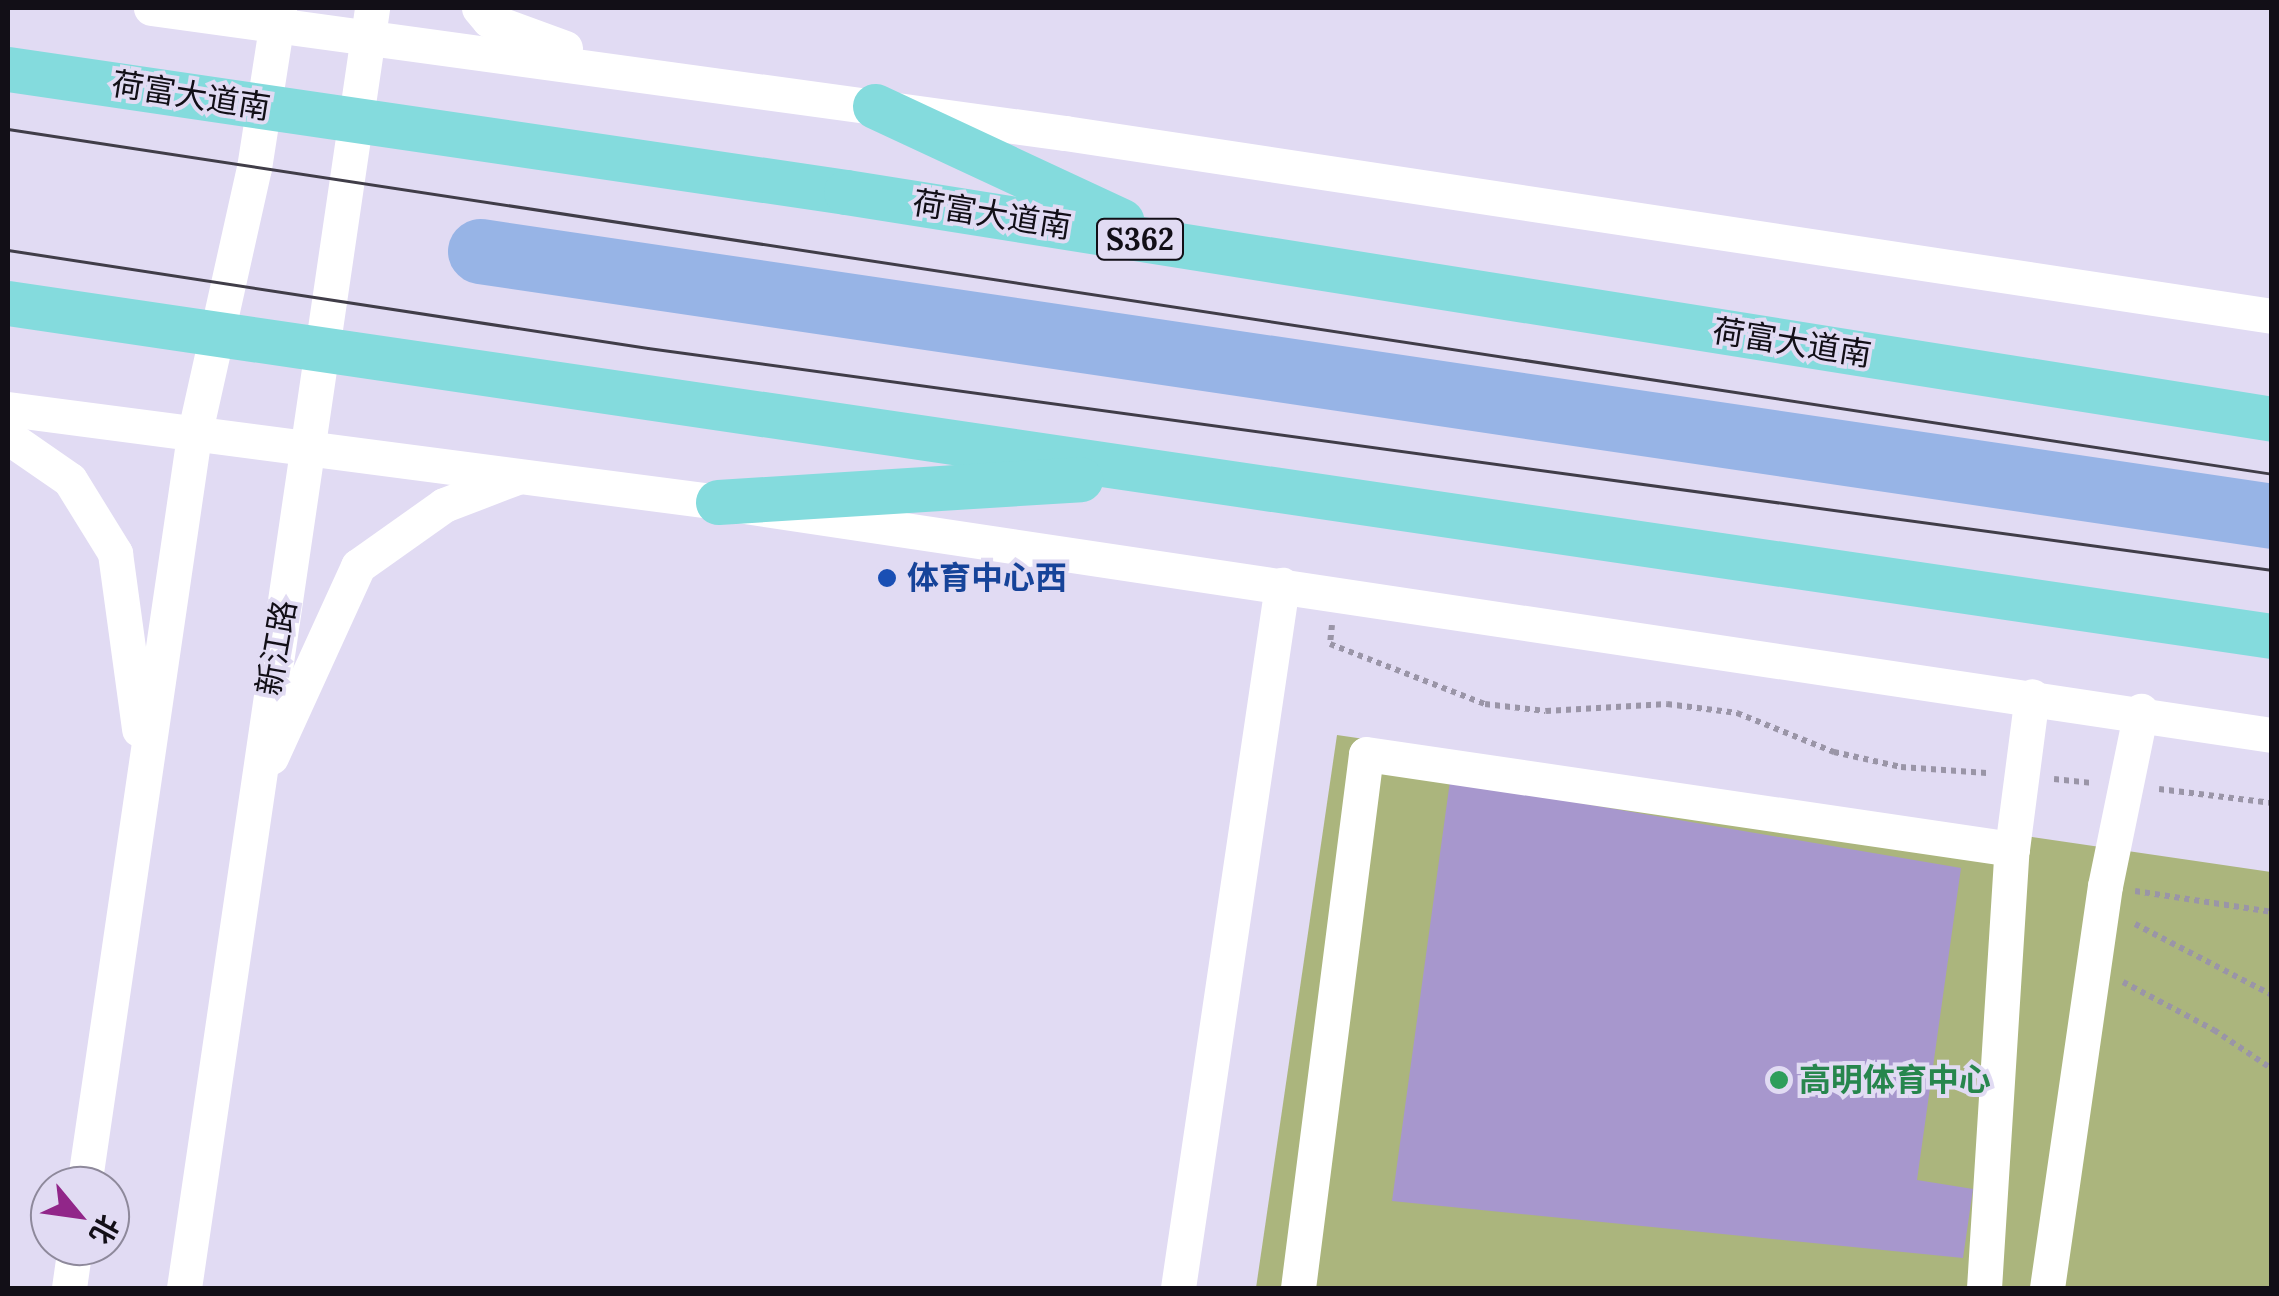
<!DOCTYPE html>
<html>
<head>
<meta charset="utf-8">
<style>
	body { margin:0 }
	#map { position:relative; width:2279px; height:1296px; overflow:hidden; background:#e1dbf3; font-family:Lora,"Noto Sans SC",serif }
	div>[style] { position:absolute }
	.green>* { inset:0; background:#abb57d }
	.river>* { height:65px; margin:-32.5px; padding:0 32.5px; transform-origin:32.5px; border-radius:32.5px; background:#97b4e6 }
	.building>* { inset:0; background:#a797cd }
	.path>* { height:6px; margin-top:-3px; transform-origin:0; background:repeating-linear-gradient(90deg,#9a95a7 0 5px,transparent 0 10px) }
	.minor>* { height:35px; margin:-17.5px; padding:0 17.5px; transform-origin:17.5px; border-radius:17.5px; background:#fff }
	.major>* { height:45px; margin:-22.5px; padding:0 22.5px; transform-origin:22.5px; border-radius:22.5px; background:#84dbdd }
	.tram>* { height:2.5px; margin:-1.25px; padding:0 1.25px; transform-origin:1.25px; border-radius:1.25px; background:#403d48 }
	.dots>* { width:28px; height:28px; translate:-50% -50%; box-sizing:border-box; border:5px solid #e1dbf3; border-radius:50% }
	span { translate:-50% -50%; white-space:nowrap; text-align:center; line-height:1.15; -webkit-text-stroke:8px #e1dbf3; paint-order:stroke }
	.shield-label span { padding:2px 8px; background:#e1dbf3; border:2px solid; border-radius:8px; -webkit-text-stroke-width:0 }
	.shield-label { font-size:30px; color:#120f17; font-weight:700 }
	.street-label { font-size:32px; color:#120f17 }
	.transit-label { font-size:32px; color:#164399; font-weight:700 }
	.left { translate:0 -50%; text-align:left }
	.leisure-label { font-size:32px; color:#27864d; font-weight:700 }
	.frame { position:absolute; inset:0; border:10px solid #120f17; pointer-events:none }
	.north { position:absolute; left:30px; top:1166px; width:100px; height:100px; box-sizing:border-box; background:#e1dbf3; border:2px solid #8e899b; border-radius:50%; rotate:119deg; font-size:28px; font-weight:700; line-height:40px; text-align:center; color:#120f17 }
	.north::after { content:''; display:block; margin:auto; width:35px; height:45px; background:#912689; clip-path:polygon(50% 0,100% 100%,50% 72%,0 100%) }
</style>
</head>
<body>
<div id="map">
	<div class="green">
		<div style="clip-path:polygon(1337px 735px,2271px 872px,2271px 1288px,1256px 1288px)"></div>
	</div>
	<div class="river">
		<div style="left:480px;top:251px;width:1811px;rotate:8.41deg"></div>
	</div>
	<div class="building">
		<div style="clip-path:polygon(1450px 781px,1961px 868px,1917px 1180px,1973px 1189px,1963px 1258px,1392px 1201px)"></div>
	</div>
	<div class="path">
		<div style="left:1332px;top:625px;width:19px;rotate:96deg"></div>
		<div style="left:1330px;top:644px;width:166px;rotate:21.2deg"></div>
		<div style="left:1485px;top:704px;width:61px;rotate:6.5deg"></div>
		<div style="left:1546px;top:711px;width:121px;rotate:-3.3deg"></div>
		<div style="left:1667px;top:704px;width:71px;rotate:7.3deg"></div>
		<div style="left:1737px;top:713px;width:105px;rotate:21.9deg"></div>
		<div style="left:1834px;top:752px;width:69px;rotate:12.6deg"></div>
		<div style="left:1901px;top:767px;width:86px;rotate:4deg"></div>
		<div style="left:2054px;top:779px;width:37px;rotate:6deg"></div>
		<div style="left:2159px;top:789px;width:114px;rotate:7.1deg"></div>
		<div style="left:2135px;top:891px;width:139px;rotate:8.7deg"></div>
		<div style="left:2135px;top:924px;width:154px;rotate:27.4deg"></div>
		<div style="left:2123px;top:982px;width:103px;rotate:27.8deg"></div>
		<div style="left:2214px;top:1030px;width:70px;rotate:33.9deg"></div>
	</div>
	<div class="minor">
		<div style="left:151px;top:8px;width:923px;rotate:7.79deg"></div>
		<div style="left:1065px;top:133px;width:1221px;rotate:8.62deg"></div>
		<div style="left:479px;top:8px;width:16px;rotate:50deg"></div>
		<div style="left:489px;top:20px;width:81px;rotate:20.2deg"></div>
		<div style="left:8px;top:409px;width:716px;rotate:7.46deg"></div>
		<div style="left:718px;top:502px;width:1571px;rotate:8.53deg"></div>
		<div style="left:8px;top:437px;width:75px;rotate:34.7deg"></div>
		<div style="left:70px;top:480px;width:86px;rotate:58.3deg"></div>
		<div style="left:115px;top:553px;width:178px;rotate:82.2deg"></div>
		<div style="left:271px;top:757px;width:210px;rotate:-65.5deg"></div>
		<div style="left:358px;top:566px;width:105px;rotate:-35.3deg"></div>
		<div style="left:444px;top:505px;width:78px;rotate:-21deg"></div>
		<div style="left:84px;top:1186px;width:758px;rotate:-81.66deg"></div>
		<div style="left:194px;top:436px;width:275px;rotate:-77.4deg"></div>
		<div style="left:254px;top:168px;width:162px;rotate:-81.1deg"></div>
		<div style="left:69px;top:1288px;width:42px;rotate:-81.9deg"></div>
		<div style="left:184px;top:1288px;width:1294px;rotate:-81.64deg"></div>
		<div style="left:1178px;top:1288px;width:711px;rotate:-81.58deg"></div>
		<div style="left:1298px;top:1288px;width:538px;rotate:-82.74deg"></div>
		<div style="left:1366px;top:754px;width:653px;rotate:8.37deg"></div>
		<div style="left:1984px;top:1288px;width:440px;rotate:-86.4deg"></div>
		<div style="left:2012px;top:849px;width:154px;rotate:-82.6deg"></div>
		<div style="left:2047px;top:1288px;width:406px;rotate:-81.8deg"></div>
		<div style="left:2105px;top:886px;width:179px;rotate:-78.4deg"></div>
	</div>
	<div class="major">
		<div style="left:8px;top:69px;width:847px;rotate:8.35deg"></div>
		<div style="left:846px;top:192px;width:1444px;rotate:9.04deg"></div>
		<div style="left:875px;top:106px;width:272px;rotate:25deg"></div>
		<div style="left:8px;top:303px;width:2288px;rotate:8.37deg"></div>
		<div style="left:718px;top:502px;width:363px;rotate:-3.6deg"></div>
	</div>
	<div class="tram">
		<div style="left:8px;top:129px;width:2290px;rotate:8.66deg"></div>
		<div style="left:8px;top:250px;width:647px;rotate:8.71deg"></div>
		<div style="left:648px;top:348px;width:1639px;rotate:7.78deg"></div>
	</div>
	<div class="dots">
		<div style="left:887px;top:578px;background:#1a4fb4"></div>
		<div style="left:1779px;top:1080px;background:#2e9e5b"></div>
	</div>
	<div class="shield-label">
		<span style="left:1140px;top:239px">S362</span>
	</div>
	<div class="street-label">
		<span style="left:191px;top:96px;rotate:9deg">荷富大道南</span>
		<span style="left:992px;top:215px;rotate:9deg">荷富大道南</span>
		<span style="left:1792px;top:343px;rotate:9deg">荷富大道南</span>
		<span style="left:277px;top:648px;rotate:-80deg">新江路</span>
	</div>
	<div class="transit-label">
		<span class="left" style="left:907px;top:578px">体育中心西</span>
	</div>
	<div class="leisure-label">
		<span class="left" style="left:1799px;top:1080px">高明体育中心</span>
	</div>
	<div class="frame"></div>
	<div class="north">北</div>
</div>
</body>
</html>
